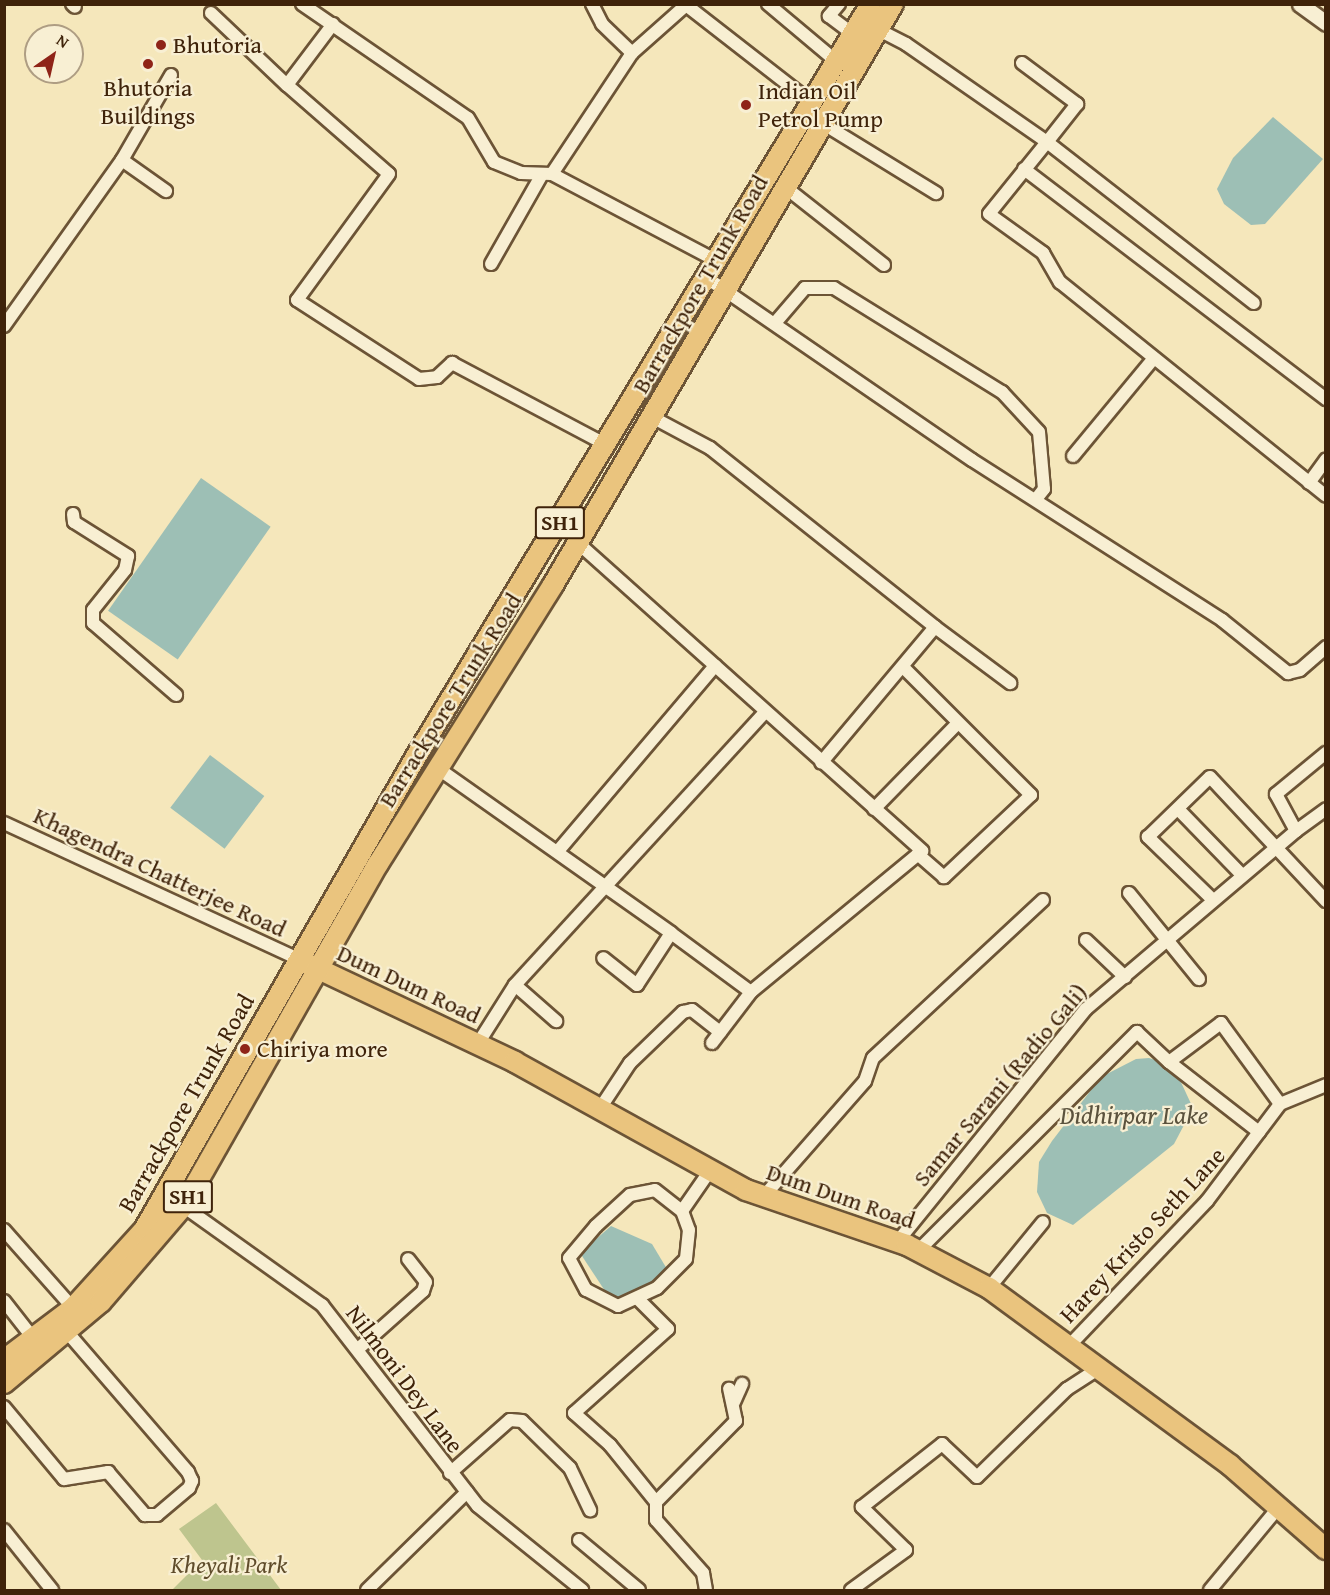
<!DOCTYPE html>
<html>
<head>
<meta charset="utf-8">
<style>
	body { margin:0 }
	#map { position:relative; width:1330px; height:1595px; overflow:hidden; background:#f5e7bb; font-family:"Gentium Book Plus",serif }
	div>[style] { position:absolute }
	.green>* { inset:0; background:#bec58e }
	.water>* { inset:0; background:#9dbfb5; transform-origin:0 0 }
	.roads { filter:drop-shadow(2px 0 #6c5436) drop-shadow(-2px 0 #6c5436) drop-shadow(0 2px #6c5436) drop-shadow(0 -2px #6c5436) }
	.minor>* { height:12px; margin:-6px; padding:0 6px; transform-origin:6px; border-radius:6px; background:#f8efd3 }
	.tertiary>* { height:15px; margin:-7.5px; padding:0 7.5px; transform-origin:7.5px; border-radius:7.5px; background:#f8efd3 }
	.primary>* { height:20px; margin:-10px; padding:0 10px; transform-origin:10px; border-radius:10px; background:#eac47e }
	.dots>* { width:16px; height:16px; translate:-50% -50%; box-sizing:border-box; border:3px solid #f8efd3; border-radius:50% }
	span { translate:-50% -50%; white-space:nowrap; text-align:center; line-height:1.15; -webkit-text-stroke:4.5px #f8efd3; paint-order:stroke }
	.shield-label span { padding:2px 4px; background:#f8efd3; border:2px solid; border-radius:4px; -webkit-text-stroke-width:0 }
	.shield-label { font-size:22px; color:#3f230a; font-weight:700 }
	.poi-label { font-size:24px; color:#3f230a }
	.left { translate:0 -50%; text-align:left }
	.street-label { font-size:24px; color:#3f230a }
	.park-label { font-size:24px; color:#5f4c2b; font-style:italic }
	.water-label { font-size:26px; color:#5b523d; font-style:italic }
	.frame { position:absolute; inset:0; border:6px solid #3f230a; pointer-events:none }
	.north { position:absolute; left:24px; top:24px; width:60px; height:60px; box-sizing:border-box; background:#f8efd3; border:2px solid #ae9d83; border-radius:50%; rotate:34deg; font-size:16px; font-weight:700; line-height:24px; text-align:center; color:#3f230a }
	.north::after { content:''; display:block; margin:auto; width:21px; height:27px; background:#8f2418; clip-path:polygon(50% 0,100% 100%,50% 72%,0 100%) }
</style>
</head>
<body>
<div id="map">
	<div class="green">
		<div style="clip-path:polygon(216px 1503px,278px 1586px,281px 1590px,172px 1590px,202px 1560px,179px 1529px)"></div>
	</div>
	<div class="water">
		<div style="clip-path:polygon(1273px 117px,1323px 159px,1265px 224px,1251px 225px,1224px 204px,1217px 189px,1233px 158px)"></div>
		<div style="left:201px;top:478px;width:85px;height:162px;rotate:35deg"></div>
		<div style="left:210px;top:755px;width:68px;height:66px;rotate:37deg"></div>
		<div style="clip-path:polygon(1149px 1058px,1165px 1063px,1179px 1078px,1193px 1108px,1174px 1144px,1073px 1225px,1047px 1213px,1037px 1192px,1039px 1162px,1052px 1141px,1101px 1077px,1136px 1059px)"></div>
		<div style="clip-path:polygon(611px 1226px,652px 1244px,670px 1274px,625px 1303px,609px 1297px,580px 1253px)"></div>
	</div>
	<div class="roads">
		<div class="minor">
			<div style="left:72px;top:4px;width:4px;rotate:45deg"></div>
			<div style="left:302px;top:4px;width:201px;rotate:34.5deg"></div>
			<div style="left:468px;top:118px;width:51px;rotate:59.4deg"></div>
			<div style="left:494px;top:162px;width:29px;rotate:22deg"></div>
			<div style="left:521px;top:173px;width:31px;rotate:2deg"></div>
			<div style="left:592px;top:4px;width:22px;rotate:63deg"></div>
			<div style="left:602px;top:24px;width:42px;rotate:44deg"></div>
			<div style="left:632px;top:53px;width:145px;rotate:123.5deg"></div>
			<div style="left:552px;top:174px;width:187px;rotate:27.8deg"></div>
			<div style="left:768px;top:4px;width:90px;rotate:40deg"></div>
			<div style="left:839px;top:4px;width:16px;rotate:130deg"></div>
			<div style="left:829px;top:16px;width:30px;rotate:37deg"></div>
			<div style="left:211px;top:13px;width:105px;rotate:43.5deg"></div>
			<div style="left:333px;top:24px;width:76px;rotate:127deg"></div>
			<div style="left:287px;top:85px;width:135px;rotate:41.1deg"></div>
			<div style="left:389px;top:174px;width:156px;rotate:126.1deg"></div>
			<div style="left:297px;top:300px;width:145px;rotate:32.9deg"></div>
			<div style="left:419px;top:379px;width:18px;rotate:-6deg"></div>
			<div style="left:437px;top:377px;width:21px;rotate:-43deg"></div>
			<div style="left:452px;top:363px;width:175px;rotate:27.9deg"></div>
			<div style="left:873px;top:27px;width:37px;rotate:27deg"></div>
			<div style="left:906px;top:44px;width:172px;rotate:34.8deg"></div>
			<div style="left:1047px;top:142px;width:92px;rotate:128.9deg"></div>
			<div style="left:989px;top:214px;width:67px;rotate:35.8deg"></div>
			<div style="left:1043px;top:253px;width:34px;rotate:60deg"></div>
			<div style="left:1060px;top:282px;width:341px;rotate:38.8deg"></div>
			<div style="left:632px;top:53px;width:72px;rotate:-41.6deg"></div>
			<div style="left:686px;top:5px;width:160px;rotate:37.9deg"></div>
			<div style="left:1022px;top:63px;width:69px;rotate:36.7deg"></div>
			<div style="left:1077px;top:104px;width:48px;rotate:128.3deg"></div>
			<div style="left:1047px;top:142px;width:262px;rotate:37.9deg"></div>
			<div style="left:822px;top:123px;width:134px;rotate:31.6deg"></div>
			<div style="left:122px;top:160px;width:98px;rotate:-60deg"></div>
			<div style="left:1024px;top:169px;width:380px;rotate:37.3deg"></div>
			<div style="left:785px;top:187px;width:126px;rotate:38.2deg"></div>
			<div style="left:491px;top:264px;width:101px;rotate:-60.4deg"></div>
			<div style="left:707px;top:278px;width:321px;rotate:34.5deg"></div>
			<div style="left:972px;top:460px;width:297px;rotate:32.6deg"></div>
			<div style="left:1222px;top:620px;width:85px;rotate:38.8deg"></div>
			<div style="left:1288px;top:673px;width:12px;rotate:-14deg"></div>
			<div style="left:1300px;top:670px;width:35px;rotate:-41deg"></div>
			<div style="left:775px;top:323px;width:46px;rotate:-49.4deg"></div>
			<div style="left:805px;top:288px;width:29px"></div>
			<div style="left:834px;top:288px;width:198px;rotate:31.8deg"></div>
			<div style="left:1002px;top:392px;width:54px;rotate:47.2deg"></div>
			<div style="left:1039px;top:432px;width:57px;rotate:85deg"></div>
			<div style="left:1044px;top:489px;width:11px;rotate:128deg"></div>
			<div style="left:4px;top:326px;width:204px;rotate:-54.6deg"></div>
			<div style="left:122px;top:160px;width:54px;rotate:35.2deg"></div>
			<div style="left:652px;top:417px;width:66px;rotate:28.1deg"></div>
			<div style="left:710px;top:448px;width:288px;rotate:38.5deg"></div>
			<div style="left:935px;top:627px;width:177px;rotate:130deg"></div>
			<div style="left:1073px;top:456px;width:127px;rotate:-50.4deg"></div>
			<div style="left:1309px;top:483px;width:29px;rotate:-54deg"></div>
			<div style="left:73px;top:514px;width:8px;rotate:83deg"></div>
			<div style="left:74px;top:522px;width:64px;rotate:32.2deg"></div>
			<div style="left:128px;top:556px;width:14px;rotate:102deg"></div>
			<div style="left:125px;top:570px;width:51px;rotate:128.7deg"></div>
			<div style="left:93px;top:610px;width:13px;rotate:90deg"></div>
			<div style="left:93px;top:623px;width:110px;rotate:40.9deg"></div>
			<div style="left:578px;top:543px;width:462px;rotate:41.8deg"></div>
			<div style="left:922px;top:851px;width:222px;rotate:140.5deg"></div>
			<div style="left:751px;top:992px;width:99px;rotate:-143.6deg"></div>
			<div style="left:671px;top:933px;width:62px;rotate:123.2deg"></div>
			<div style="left:637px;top:985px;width:43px;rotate:-141.5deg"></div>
			<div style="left:935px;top:627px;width:94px;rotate:36.7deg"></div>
			<div style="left:903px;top:667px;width:181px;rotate:45deg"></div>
			<div style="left:1031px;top:795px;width:120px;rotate:136.7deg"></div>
			<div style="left:944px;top:877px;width:35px;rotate:-139deg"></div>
			<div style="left:436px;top:767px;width:288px;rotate:35.2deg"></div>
			<div style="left:874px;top:809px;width:119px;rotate:-45.7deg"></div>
			<div style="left:1178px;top:809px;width:89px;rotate:45.9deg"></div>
			<div style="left:4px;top:823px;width:324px;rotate:24.8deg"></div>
			<div style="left:1296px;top:831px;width:37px;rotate:-36deg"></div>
			<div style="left:558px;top:851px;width:243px;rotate:-49.7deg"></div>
			<div style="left:1129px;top:893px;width:111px;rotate:50.9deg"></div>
			<div style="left:1213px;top:900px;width:91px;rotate:-135.9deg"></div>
			<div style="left:1148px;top:837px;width:86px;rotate:-44.1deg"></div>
			<div style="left:1210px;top:777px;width:170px;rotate:46.9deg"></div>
			<div style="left:1086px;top:940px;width:54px;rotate:43.5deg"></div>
			<div style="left:515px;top:985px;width:55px;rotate:41.3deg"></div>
			<div style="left:712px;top:1043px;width:64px;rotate:-52.6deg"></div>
			<div style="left:477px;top:1045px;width:71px;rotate:-57.7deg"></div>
			<div style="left:515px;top:985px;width:370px;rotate:-47.5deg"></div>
			<div style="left:599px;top:1110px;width:56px;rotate:-56.6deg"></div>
			<div style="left:630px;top:1063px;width:74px;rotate:-43.9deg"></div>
			<div style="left:683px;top:1012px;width:9px;rotate:-13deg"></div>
			<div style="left:692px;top:1010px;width:36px;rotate:38deg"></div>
			<div style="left:1259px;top:1132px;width:114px;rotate:-142.1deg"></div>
			<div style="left:1169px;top:1062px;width:65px;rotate:-36.9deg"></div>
			<div style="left:1221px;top:1023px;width:100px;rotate:53.9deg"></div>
			<div style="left:165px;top:1193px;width:193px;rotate:35.5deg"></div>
			<div style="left:322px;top:1305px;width:254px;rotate:52.2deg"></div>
			<div style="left:478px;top:1506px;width:134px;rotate:38.9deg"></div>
			<div style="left:764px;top:1196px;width:153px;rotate:-48.7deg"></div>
			<div style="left:865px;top:1081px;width:24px;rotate:-71deg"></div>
			<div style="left:873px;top:1058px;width:232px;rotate:-42.9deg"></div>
			<div style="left:682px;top:1211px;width:20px;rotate:70deg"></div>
			<div style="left:689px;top:1230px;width:29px;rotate:96deg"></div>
			<div style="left:686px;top:1259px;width:41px;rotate:135deg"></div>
			<div style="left:657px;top:1288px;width:43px;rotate:155.2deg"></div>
			<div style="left:618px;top:1306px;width:36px;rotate:-153deg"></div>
			<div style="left:586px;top:1290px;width:36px;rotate:-118deg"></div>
			<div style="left:569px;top:1258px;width:42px;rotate:-49.8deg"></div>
			<div style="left:596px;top:1226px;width:46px;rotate:-42.4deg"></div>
			<div style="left:630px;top:1195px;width:25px;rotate:-11deg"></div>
			<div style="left:655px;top:1190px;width:34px;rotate:38deg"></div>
			<div style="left:682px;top:1211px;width:47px;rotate:-55.3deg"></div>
			<div style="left:4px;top:1230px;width:104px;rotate:48.5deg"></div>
			<div style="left:898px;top:1241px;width:299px;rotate:-51deg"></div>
			<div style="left:1086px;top:1009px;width:275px;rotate:-40.3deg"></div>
			<div style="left:1296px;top:831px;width:42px;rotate:-118.4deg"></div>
			<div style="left:1276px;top:794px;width:65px;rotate:-39.4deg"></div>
			<div style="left:918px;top:1251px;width:310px;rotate:-45deg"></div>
			<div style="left:1137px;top:1032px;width:44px;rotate:43.2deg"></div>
			<div style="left:989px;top:1288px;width:85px;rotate:-50.7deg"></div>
			<div style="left:639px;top:1300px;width:41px;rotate:45deg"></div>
			<div style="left:668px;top:1329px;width:126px;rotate:138.2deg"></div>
			<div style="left:574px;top:1413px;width:48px;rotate:41.6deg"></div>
			<div style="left:610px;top:1445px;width:73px;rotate:51.1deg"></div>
			<div style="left:656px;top:1502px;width:18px;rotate:90deg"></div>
			<div style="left:656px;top:1520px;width:71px;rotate:48.4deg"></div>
			<div style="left:703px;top:1573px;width:17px;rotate:80deg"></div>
			<div style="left:4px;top:1301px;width:47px;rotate:51.9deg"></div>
			<div style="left:1067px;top:1348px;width:203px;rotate:-46.4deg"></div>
			<div style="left:1207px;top:1201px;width:121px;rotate:-53deg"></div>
			<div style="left:1280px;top:1104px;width:50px;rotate:-22.4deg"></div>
			<div style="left:358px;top:1349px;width:87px;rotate:-41.7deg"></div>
			<div style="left:423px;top:1291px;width:9px;rotate:-72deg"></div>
			<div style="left:426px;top:1282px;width:29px;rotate:-128deg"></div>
			<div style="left:734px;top:1402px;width:20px;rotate:-66deg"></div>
			<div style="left:4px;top:1407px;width:94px;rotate:50.2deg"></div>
			<div style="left:64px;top:1479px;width:45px;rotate:-9deg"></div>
			<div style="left:108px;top:1472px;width:57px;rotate:49.3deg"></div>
			<div style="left:145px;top:1515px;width:12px"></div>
			<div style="left:157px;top:1515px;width:42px;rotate:-40.2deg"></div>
			<div style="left:189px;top:1488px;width:8px;rotate:-67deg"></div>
			<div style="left:192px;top:1481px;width:10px;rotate:-114deg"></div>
			<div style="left:188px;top:1472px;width:184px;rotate:-130.8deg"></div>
			<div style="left:450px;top:1473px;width:80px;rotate:-41.5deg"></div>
			<div style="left:510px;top:1420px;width:12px;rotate:5deg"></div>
			<div style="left:522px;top:1421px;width:67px;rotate:44.4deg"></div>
			<div style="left:570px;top:1468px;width:47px;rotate:64.5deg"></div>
			<div style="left:656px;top:1502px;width:114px;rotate:-45.4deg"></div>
			<div style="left:736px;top:1421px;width:33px;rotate:-102deg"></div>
			<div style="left:4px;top:1530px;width:77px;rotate:51.3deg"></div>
			<div style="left:579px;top:1540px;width:78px;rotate:39.8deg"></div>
			<div style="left:367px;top:1590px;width:140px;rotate:-44.4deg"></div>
			<div style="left:851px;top:1590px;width:68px;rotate:-36deg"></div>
			<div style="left:906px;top:1550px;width:62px;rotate:-135.7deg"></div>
			<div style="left:862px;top:1507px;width:102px;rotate:-38.2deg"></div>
			<div style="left:942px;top:1444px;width:48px;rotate:43.3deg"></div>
			<div style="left:977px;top:1477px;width:126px;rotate:-44.4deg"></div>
			<div style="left:1067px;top:1389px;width:37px;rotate:-33deg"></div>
			<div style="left:1210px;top:1590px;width:108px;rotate:-50.3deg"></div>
		</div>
		<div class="tertiary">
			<div style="left:1300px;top:4px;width:32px;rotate:36deg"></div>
		</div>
		<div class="primary">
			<div style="left:308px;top:964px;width:229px;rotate:25.3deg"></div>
			<div style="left:515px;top:1062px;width:264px;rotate:29deg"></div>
			<div style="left:746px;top:1190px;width:170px;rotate:18.9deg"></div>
			<div style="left:907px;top:1245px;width:93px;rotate:27.7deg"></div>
			<div style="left:989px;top:1288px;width:299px;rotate:36.3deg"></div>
			<div style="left:1230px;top:1465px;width:128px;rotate:41.2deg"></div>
			<div style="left:4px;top:1360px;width:86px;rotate:-37deg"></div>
			<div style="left:73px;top:1308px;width:105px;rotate:-47.7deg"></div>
			<div style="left:144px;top:1230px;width:548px;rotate:-60.11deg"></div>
			<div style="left:417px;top:755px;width:878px;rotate:-58.85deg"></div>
			<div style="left:4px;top:1383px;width:126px;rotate:-39.9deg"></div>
			<div style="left:101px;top:1302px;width:128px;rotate:-49.4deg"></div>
			<div style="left:184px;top:1205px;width:392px;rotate:-60.4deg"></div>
			<div style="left:378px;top:864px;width:329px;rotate:-57.9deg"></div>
			<div style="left:553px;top:585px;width:673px;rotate:-59.66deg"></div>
		</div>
	</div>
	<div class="dots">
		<div style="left:161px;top:45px;background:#8f2418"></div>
		<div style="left:148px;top:64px;background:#8f2418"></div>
		<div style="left:746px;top:105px;background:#8f2418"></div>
		<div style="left:245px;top:1049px;background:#8f2418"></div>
	</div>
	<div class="shield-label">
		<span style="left:560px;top:523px">SH1</span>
		<span style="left:188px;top:1197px">SH1</span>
	</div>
	<div class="poi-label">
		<span class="left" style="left:173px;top:45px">Bhutoria</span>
		<span style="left:148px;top:102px">Bhutoria<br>Buildings</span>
		<span class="left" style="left:758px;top:105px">Indian Oil<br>Petrol Pump</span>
		<span class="left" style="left:257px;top:1049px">Chiriya more</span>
	</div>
	<div class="street-label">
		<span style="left:700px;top:284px;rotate:-60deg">Barrackpore Trunk Road</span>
		<span style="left:450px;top:700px;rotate:-58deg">Barrackpore Trunk Road</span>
		<span style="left:160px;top:872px;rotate:25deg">Khagendra Chatterjee Road</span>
		<span style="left:409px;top:984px;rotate:25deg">Dum Dum Road</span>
		<span style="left:1000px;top:1085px;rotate:-50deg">Samar Sarani (Radio Gali)</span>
		<span style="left:186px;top:1103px;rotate:-60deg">Barrackpore Trunk Road</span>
		<span style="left:841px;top:1196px;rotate:19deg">Dum Dum Road</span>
		<span style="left:1142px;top:1235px;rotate:-47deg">Harey Kristo Seth Lane</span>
		<span style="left:405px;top:1379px;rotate:53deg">Nilmoni Dey Lane</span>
	</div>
	<div class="park-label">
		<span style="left:229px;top:1565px">Kheyali Park</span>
	</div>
	<div class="water-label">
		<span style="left:1134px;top:1115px">Didhirpar Lake</span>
	</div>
	<div class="frame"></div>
	<div class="north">N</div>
</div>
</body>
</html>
